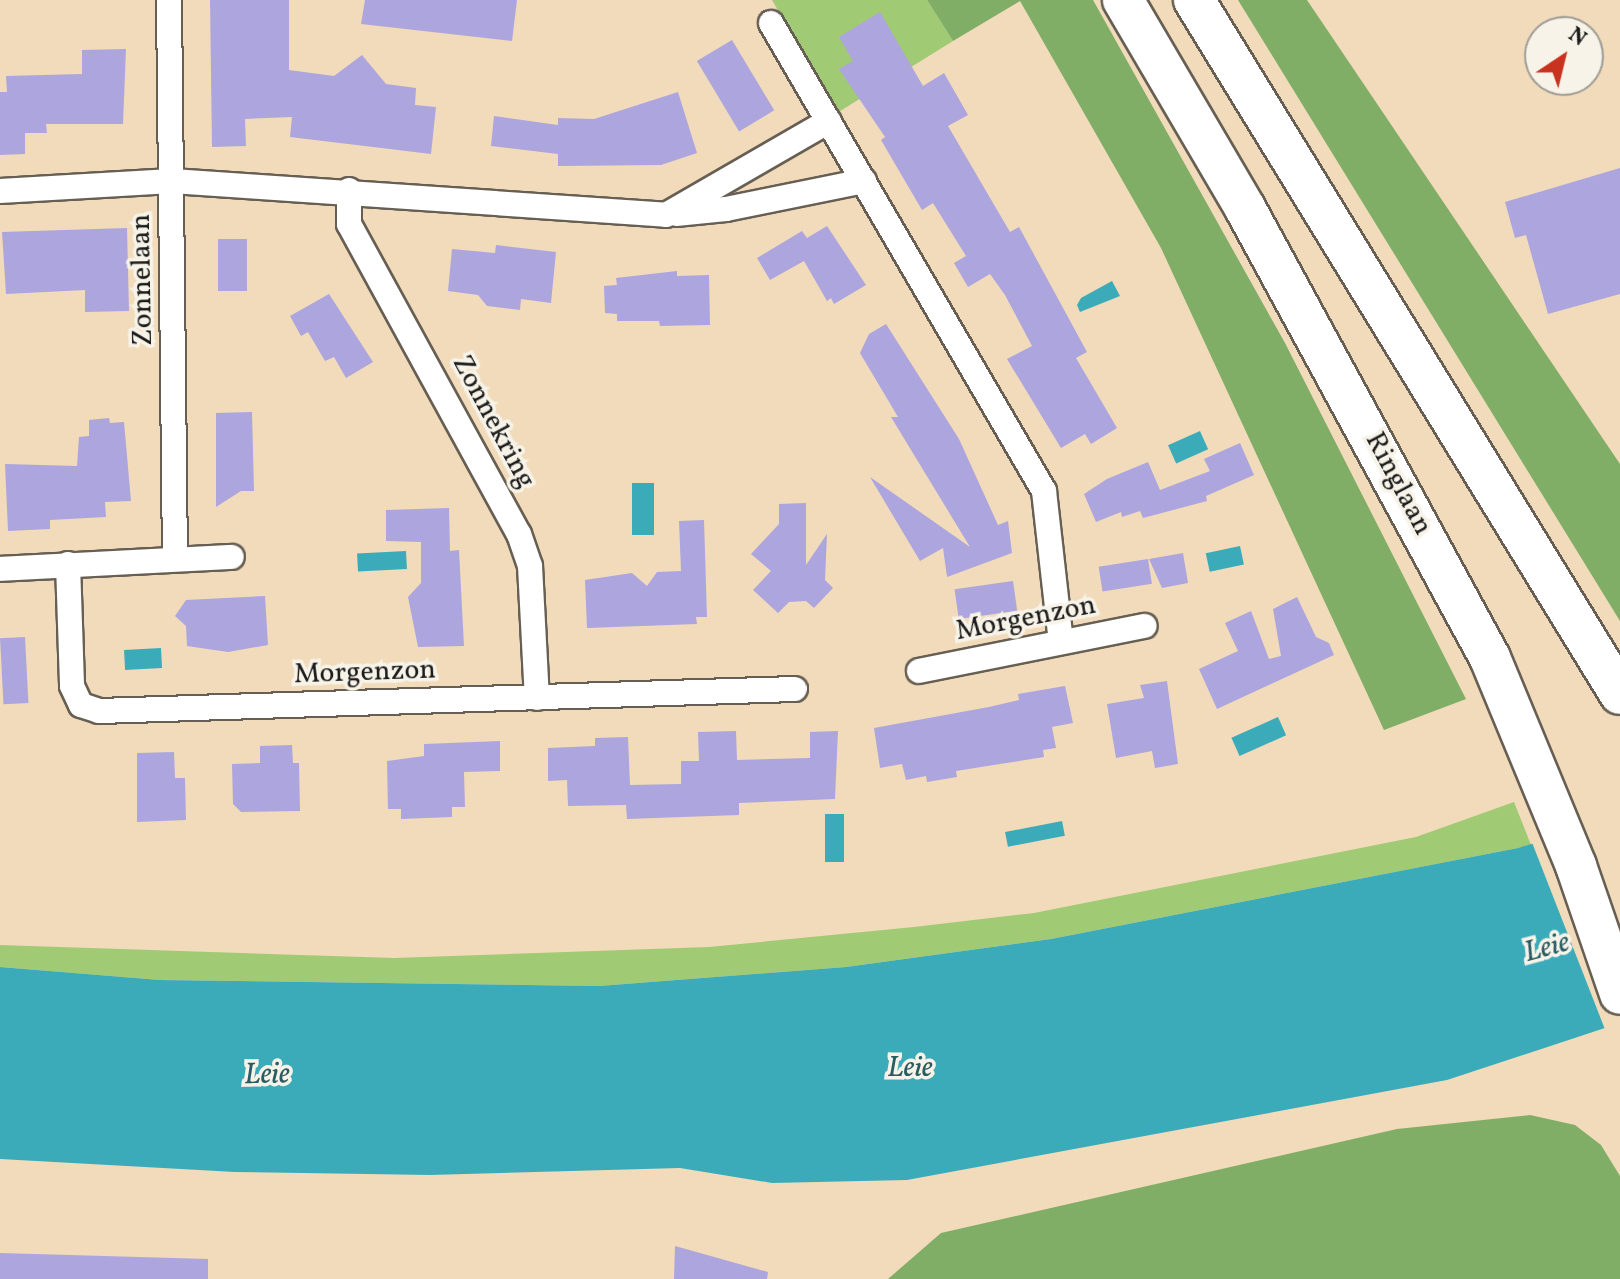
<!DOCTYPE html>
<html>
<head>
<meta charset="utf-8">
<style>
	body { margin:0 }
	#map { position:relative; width:1620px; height:1279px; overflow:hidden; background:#f1dbba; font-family:Vollkorn,serif }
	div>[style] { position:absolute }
	.green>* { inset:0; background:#a1ca75 }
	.forest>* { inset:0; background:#80ae66 }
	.water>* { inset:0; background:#3cabb9; transform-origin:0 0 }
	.pier>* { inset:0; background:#f1dbba }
	.building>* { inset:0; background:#ada5dd; transform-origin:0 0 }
	.roads { filter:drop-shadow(2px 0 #675f53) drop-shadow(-2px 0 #675f53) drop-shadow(0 2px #675f53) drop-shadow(0 -2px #675f53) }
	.minor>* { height:24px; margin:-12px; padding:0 12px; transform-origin:12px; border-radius:12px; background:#fff }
	.trunk>* { height:40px; margin:-20px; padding:0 20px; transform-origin:20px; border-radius:20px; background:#fff }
	span { translate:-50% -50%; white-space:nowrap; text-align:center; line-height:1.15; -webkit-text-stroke:7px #f7f3e8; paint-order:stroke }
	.street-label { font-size:28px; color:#1c1c1c }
	.water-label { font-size:30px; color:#2a5c63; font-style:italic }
	.north { position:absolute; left:1524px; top:16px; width:80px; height:80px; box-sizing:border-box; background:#f7f3e8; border:2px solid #9f9d96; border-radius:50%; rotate:35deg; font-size:22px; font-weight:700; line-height:32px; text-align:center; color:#1c1c1c }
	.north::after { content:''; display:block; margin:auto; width:28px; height:36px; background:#c8321e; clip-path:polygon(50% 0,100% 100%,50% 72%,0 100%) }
</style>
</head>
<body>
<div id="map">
	<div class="green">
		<div style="clip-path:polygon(772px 0,927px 0,953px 41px,837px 113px)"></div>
		<div style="clip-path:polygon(1514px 802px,1531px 845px,1518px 848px,1051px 939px,846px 967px,599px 986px,160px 980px,0 967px,0 945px,394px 958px,709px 947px,914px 927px,1034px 913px,1416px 837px)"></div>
	</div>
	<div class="forest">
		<div style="clip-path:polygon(927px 0,1093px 0,1285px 343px,1466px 699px,1384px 730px,1161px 248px,1020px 1px,953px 41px)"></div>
		<div style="clip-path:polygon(1238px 0,1307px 0,1620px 464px,1620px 621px)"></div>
		<div style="clip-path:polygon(1530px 1115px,1575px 1125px,1601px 1145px,1620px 1176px,1620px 1279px,888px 1279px,941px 1233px,1397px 1129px)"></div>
	</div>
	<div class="water">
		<div style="clip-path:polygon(1112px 281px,1120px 296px,1080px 312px,1077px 305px,1081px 298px)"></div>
		<div style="left:1200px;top:431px;width:20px;height:35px;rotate:66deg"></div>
		<div style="left:632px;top:483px;width:22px;height:52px"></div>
		<div style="left:1240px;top:546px;width:19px;height:35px;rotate:78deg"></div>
		<div style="left:406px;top:551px;width:18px;height:49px;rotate:87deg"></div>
		<div style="left:161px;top:648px;width:20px;height:37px;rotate:87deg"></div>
		<div style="left:1278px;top:717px;width:20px;height:51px;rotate:66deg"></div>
		<div style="left:825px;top:814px;width:19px;height:48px"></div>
		<div style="clip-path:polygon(1620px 817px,1620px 1023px,1447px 1080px,907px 1180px,772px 1183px,680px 1168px,430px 1175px,235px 1172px,0 1159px,0 967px,160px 980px,599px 986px,846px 967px,1051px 939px,1518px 848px)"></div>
		<div style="left:1062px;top:821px;width:15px;height:58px;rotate:79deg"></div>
	</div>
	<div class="pier">
		<div style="clip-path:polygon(1620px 813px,1620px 1027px,1606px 1032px,1531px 840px)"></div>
	</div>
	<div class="building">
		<div style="clip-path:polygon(210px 0,289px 0,289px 70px,334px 76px,362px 55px,386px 84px,416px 88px,415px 105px,436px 107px,431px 154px,290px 137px,292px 117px,245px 119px,246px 146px,212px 147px)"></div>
		<div style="clip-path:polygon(365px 0,517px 0,512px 41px,361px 24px)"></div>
		<div style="clip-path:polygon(880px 12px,923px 86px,944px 73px,968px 115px,948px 126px,1010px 232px,1019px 227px,1087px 352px,1076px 358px,1117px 428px,1091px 444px,1085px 434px,1061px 448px,1007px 359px,1032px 346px,1005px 295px,990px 274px,968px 287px,954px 263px,966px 256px,933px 203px,922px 210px,881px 140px,885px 137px,839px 69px,853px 61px,839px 37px)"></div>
		<div style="left:732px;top:40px;width:82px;height:41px;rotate:59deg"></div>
		<div style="clip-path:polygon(126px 49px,123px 124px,46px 124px,47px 133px,25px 133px,25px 154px,0 155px,0 92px,7px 92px,6px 76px,82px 74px,82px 50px)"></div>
		<div style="clip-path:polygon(678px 92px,697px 153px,661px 165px,558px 166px,558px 154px,491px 146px,494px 116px,558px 125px,558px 118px,594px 119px)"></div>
		<div style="clip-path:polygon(1620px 168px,1620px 294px,1548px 314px,1526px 235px,1515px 238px,1505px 202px)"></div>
		<div style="clip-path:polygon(827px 226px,866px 285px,834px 304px,831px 298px,827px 301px,804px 261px,770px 280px,757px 258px,802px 231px,807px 238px)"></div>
		<div style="clip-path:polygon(127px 228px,129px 311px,85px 312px,85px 290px,6px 294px,2px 232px)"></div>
		<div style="left:247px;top:239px;width:52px;height:29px;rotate:90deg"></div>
		<div style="clip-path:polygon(496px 245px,556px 252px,551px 303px,521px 299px,520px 310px,487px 306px,478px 295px,448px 291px,452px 249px,495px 253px)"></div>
		<div style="clip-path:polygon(677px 271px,677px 276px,709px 275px,710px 325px,660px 326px,659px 321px,617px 321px,617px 314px,605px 313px,604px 286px,617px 285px,616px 278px)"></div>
		<div style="clip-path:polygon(329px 294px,373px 362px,346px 378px,334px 357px,325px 361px,308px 332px,301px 336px,290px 316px)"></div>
		<div style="clip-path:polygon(886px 324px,959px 439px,998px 525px,1008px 521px,1012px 553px,947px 577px,943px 548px,920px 561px,870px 477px,970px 547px,891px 417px,898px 417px,860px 353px,869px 334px)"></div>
		<div style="clip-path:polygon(252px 412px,254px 491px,241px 491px,216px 507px,216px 413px)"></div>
		<div style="clip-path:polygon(109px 418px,110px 423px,124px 422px,131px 501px,105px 502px,106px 517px,50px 520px,50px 529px,8px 531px,5px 464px,77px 466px,79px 437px,89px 436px,89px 420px)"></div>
		<div style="clip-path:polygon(1240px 443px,1254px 475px,1206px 496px,1207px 501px,1143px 518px,1140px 511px,1122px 517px,1121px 512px,1096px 522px,1084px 494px,1107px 479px,1148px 462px,1160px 490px,1210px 471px,1204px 459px)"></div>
		<div style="clip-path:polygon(806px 503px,806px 565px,827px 534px,825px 580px,833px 588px,814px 608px,806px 601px,789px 602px,778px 613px,753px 590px,771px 571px,751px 554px,779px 524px,779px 504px)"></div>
		<div style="clip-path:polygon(449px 508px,450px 551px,459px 550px,464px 646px,418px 647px,408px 597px,421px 583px,421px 542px,386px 541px,386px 510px)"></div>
		<div style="clip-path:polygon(704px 520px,707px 617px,696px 617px,697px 624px,587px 628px,585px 580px,632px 573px,647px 586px,657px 572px,681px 571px,679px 521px)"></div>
		<div style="clip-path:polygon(1183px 553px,1188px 583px,1162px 588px,1149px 559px)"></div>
		<div style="left:1148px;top:559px;width:25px;height:50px;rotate:81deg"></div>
		<div style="left:1013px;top:581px;width:30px;height:59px;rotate:82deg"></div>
		<div style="clip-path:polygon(265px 596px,268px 645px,228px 652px,187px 646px,186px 626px,175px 616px,186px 600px)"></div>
		<div style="clip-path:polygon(1297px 597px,1316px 637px,1329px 643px,1334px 655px,1217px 709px,1199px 669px,1238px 651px,1225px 623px,1251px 611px,1269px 659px,1281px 656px,1273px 609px)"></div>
		<div style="left:25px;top:637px;width:66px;height:25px;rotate:87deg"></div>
		<div style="clip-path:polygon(1167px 681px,1178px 764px,1155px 768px,1152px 751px,1116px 758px,1107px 704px,1144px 698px,1140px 685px)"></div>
		<div style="clip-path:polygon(1065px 686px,1073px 723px,1052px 727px,1056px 748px,1043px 750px,1044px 757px,956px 771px,957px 777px,927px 782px,926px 776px,906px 780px,902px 764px,880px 768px,874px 728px,989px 707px,1019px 700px,1018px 694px)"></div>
		<div style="clip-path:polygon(736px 731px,737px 760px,810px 758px,810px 732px,838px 731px,835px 799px,739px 803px,739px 815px,627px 819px,626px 805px,568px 806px,567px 780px,548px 781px,548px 748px,595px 746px,595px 738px,628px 737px,630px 785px,681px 784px,681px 761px,699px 761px,698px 732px)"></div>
		<div style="clip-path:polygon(500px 741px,500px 771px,464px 772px,465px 807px,452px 807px,452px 817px,401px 819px,401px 809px,388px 809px,387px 761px,424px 756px,424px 744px)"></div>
		<div style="clip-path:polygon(292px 745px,293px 763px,299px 763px,300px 811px,241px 812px,233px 804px,232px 764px,260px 763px,260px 746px)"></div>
		<div style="clip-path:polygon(174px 752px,175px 778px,185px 778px,186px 820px,137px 822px,137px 753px)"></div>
		<div style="clip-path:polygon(675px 1246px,768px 1272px,767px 1279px,674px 1279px)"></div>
		<div style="clip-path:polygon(0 1253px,208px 1259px,208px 1279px,0 1279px)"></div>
	</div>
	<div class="roads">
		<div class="minor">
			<div style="left:169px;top:0;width:559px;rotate:89.39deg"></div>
			<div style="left:771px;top:23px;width:542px;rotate:59.74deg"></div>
			<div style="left:1044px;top:491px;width:152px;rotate:83.6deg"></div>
			<div style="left:349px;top:190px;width:34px;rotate:90deg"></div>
			<div style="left:349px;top:224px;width:354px;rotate:61.3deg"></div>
			<div style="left:519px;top:534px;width:34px;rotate:71deg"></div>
			<div style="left:530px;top:566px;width:132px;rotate:87deg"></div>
			<div style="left:0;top:191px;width:172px;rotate:-3.3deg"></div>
			<div style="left:172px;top:181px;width:495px;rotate:3.9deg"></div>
			<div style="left:666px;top:215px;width:188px;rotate:-30deg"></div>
			<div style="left:676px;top:214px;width:50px;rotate:-5.7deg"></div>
			<div style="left:726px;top:209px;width:141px;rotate:-11.5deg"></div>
			<div style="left:68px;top:564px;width:122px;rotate:88.1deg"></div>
			<div style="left:72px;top:686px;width:21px;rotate:65deg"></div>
			<div style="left:81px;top:705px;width:19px;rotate:18deg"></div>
			<div style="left:99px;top:711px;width:696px;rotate:-1.81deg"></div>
			<div style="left:0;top:569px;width:232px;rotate:-3deg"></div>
			<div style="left:919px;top:671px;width:230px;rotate:-11.3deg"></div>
		</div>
		<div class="trunk">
			<div style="left:1123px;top:0;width:241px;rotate:59.6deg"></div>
			<div style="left:1245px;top:208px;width:512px;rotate:61.43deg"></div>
			<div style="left:1490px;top:658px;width:225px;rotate:67.5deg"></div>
			<div style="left:1576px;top:866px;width:135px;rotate:71deg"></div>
			<div style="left:1194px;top:0;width:814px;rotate:58.46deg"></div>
		</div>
	</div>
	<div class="street-label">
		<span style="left:143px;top:280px;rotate:-91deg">Zonnelaan</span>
		<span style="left:493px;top:422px;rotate:62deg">Zonnekring</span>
		<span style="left:1398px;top:484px;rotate:62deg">Ringlaan</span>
		<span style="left:1026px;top:619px;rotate:-11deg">Morgenzon</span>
		<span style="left:365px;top:673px;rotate:-2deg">Morgenzon</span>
	</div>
	<div class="water-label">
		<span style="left:1547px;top:948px;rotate:-15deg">Leie</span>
		<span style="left:910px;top:1068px">Leie</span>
		<span style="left:267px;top:1075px;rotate:-1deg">Leie</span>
	</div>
	<div class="north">N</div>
</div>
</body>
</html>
